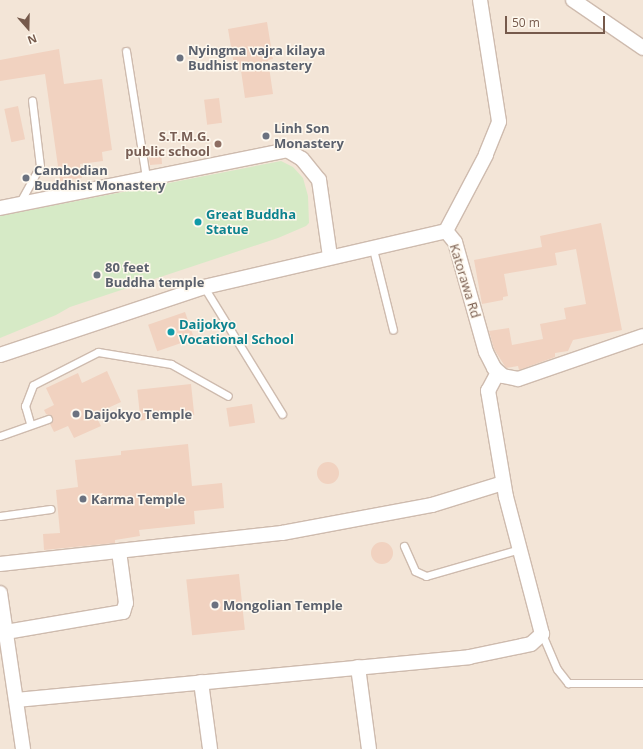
<!DOCTYPE html>
<html>
<head>
<meta charset="utf-8">
<style>
	body { margin:0 }
	#map { position:relative; width:643px; height:749px; overflow:hidden; background:#fcf3e8; font-family:"Open Sans",sans-serif }
	div>[style] { position:absolute }
	.residential>* { inset:0; background:#f3e5d7; transform-origin:0 0 }
	.green>* { inset:0; background:#d6eac6 }
	.building>* { inset:0; background:#f1d2c0; transform-origin:0 0 }
	.round { border-radius:50% }
	.roads { filter:drop-shadow(1px 0 #cebbae) drop-shadow(-1px 0 #cebbae) drop-shadow(0 1px #cebbae) drop-shadow(0 -1px #cebbae) }
	.service>* { height:7px; margin:-3.5px; padding:0 3.5px; transform-origin:3.5px; border-radius:3.5px; background:#fff }
	.minor>* { height:14px; margin:-7px; padding:0 7px; transform-origin:7px; border-radius:7px; background:#fff }
	.dots>* { width:11px; height:11px; translate:-50% -50%; box-sizing:border-box; border:2px solid #fef8ee; border-radius:50% }
	span { translate:-50% -50%; white-space:nowrap; text-align:center; line-height:1.15; -webkit-text-stroke:3px #fef8ee; paint-order:stroke }
	.worship-label { font-size:13px; color:#5b616d; font-weight:700 }
	.left { translate:0 -50%; text-align:left }
	.education-label { font-size:13px; color:#785e54; font-weight:700 }
	.right { translate:-100% -50%; text-align:right }
	.culture-label { font-size:13px; color:#0d838f; font-weight:700 }
	.street-label { font-size:13px; color:#765a4c }
	.north { position:absolute; left:8px; top:8px; width:40px; height:40px; -webkit-text-stroke:3px #fef8ee; paint-order:stroke; rotate:160deg; font-size:11px; font-weight:700; line-height:16px; text-align:center; color:#765a4c }
	.north::after { content:''; display:block; margin:auto; width:14px; height:18px; background:#765a4c; clip-path:polygon(50% 0,100% 100%,50% 72%,0 100%) }
	.scale { position:absolute; left:505px; top:16px; width:100px; height:18px; box-sizing:border-box; border:2px solid #765a4c; border-top:0; padding-left:5px; font-size:12px; line-height:14px; white-space:nowrap; color:#765a4c; -webkit-text-stroke:3px #fef8ee; paint-order:stroke }
</style>
</head>
<body>
<div id="map">
	<div class="residential">
		<div style="left:0;top:0;width:643px;height:749px"></div>
	</div>
	<div class="green">
		<div style="clip-path:polygon(281px 161px,293px 167px,303px 178px,308px 196px,309px 223px,306px 226px,278px 238px,70px 307px,56px 315px,0 338px,0 216px)"></div>
	</div>
	<div class="building">
		<div style="clip-path:polygon(267px 22px,273px 59px,268px 60px,273px 94px,245px 98px,240px 64px,234px 65px,228px 29px)"></div>
		<div style="clip-path:polygon(59px 49px,64px 84px,102px 79px,112px 150px,102px 152px,103px 161px,80px 164px,82px 178px,60px 181px,45px 74px,0 81px,0 60px)"></div>
		<div style="left:219px;top:98px;width:25px;height:15px;rotate:83deg"></div>
		<div style="left:18px;top:106px;width:34px;height:14px;rotate:78deg"></div>
		<div style="clip-path:polygon(161px 151px,162px 164px,150px 165px,148px 153px)"></div>
		<div style="clip-path:polygon(601px 223px,622px 330px,573px 340px,568px 351px,555px 353px,555px 357px,519px 370px,518px 366px,506px 368px,494px 349px,489px 331px,509px 328px,512px 345px,543px 339px,540px 324px,566px 319px,564px 308px,586px 304px,576px 249px,555px 253px,557px 265px,504px 274px,508px 296px,503px 297px,503px 300px,482px 304px,474px 260px,542px 247px,540px 236px)"></div>
		<div style="left:185px;top:312px;width:28px;height:39px;rotate:71deg"></div>
		<div style="clip-path:polygon(107px 371px,121px 402px,95px 414px,101px 426px,74px 438px,68px 426px,54px 432px,50px 424px,53px 417px,46px 414px,44px 410px,54px 405px,46px 388px,78px 373px,82px 383px)"></div>
		<div style="left:191px;top:384px;width:31px;height:54px;rotate:84deg"></div>
		<div style="left:252px;top:404px;width:19px;height:26px;rotate:81deg"></div>
		<div style="clip-path:polygon(188px 444px,192px 486px,222px 483px,224px 508px,194px 511px,195px 524px,139px 530px,140px 536px,115px 540px,115px 543px,44px 550px,43px 534px,60px 533px,56px 490px,78px 487px,75px 460px,121px 455px,121px 451px)"></div>
		<div class="round" style="left:317px;top:462px;width:22px;height:22px"></div>
		<div class="round" style="left:371px;top:542px;width:22px;height:22px"></div>
		<div style="left:239px;top:574px;width:56px;height:53px;rotate:84deg"></div>
	</div>
	<div class="roads">
		<div class="service">
			<div style="left:126px;top:51px;width:128px;rotate:81deg"></div>
			<div style="left:19px;top:204px;width:43px;rotate:-61.1deg"></div>
			<div style="left:40px;top:166px;width:66px;rotate:-96.9deg"></div>
			<div style="left:373px;top:249px;width:83px;rotate:76.1deg"></div>
			<div style="left:204px;top:287px;width:149px;rotate:58.4deg"></div>
			<div style="left:30px;top:423px;width:18px;rotate:-106deg"></div>
			<div style="left:25px;top:406px;width:22px;rotate:-69deg"></div>
			<div style="left:33px;top:385px;width:73px;rotate:-26.9deg"></div>
			<div style="left:98px;top:352px;width:74px;rotate:9.3deg"></div>
			<div style="left:171px;top:364px;width:65px;rotate:29.3deg"></div>
			<div style="left:0;top:436px;width:51px;rotate:-19.5deg"></div>
			<div style="left:0;top:516px;width:51px;rotate:-7.8deg"></div>
			<div style="left:404px;top:546px;width:27px;rotate:66deg"></div>
			<div style="left:415px;top:571px;width:12px;rotate:24deg"></div>
			<div style="left:426px;top:576px;width:98px;rotate:-16deg"></div>
			<div style="left:542px;top:634px;width:38px;rotate:67deg"></div>
			<div style="left:557px;top:669px;width:18px;rotate:52deg"></div>
			<div style="left:568px;top:683px;width:75px"></div>
		</div>
		<div class="minor">
			<div style="left:480px;top:0;width:123px;rotate:81.1deg"></div>
			<div style="left:499px;top:122px;width:35px;rotate:112deg"></div>
			<div style="left:486px;top:155px;width:86px;rotate:117.8deg"></div>
			<div style="left:446px;top:231px;width:14px;rotate:51deg"></div>
			<div style="left:455px;top:242px;width:114px;rotate:74.3deg"></div>
			<div style="left:486px;top:352px;width:18px;rotate:63deg"></div>
			<div style="left:494px;top:368px;width:12px;rotate:42deg"></div>
			<div style="left:503px;top:376px;width:15px;rotate:11deg"></div>
			<div style="left:518px;top:379px;width:132px;rotate:-19deg"></div>
			<div style="left:573px;top:0;width:85px;rotate:34.4deg"></div>
			<div style="left:0;top:208px;width:293px;rotate:-11.4deg"></div>
			<div style="left:287px;top:150px;width:17px;rotate:31deg"></div>
			<div style="left:302px;top:159px;width:27px;rotate:51deg"></div>
			<div style="left:319px;top:180px;width:77px;rotate:81.8deg"></div>
			<div style="left:0;top:355px;width:215px;rotate:-18.4deg"></div>
			<div style="left:204px;top:287px;width:248px;rotate:-13deg"></div>
			<div style="left:0;top:564px;width:284px;rotate:-6.3deg"></div>
			<div style="left:282px;top:533px;width:153px;rotate:-10.6deg"></div>
			<div style="left:432px;top:505px;width:74px;rotate:-17.2deg"></div>
			<div style="left:0;top:593px;width:158px;rotate:81.6deg"></div>
			<div style="left:6px;top:632px;width:119px;rotate:-9.7deg"></div>
			<div style="left:123px;top:612px;width:9px;rotate:-72deg"></div>
			<div style="left:126px;top:603px;width:52px;rotate:-97.7deg"></div>
			<div style="left:358px;top:667px;width:83px;rotate:82.4deg"></div>
			<div style="left:201px;top:682px;width:68px;rotate:82.3deg"></div>
			<div style="left:16px;top:700px;width:455px;rotate:-5.4deg"></div>
			<div style="left:469px;top:657px;width:63px;rotate:-11.8deg"></div>
			<div style="left:531px;top:644px;width:15px;rotate:-42deg"></div>
			<div style="left:542px;top:634px;width:142px;rotate:-104.7deg"></div>
			<div style="left:506px;top:497px;width:108px;rotate:-99.6deg"></div>
			<div style="left:488px;top:391px;width:21px;rotate:-62deg"></div>
		</div>
	</div>
	<div class="dots">
		<div style="left:180px;top:58px;background:#6b7280"></div>
		<div style="left:266px;top:136px;background:#6b7280"></div>
		<div style="left:218px;top:144px;background:#8d6e63"></div>
		<div style="left:26px;top:178px;background:#6b7280"></div>
		<div style="left:198px;top:222px;background:#0f9aa8"></div>
		<div style="left:97px;top:275px;background:#6b7280"></div>
		<div style="left:171px;top:332px;background:#0f9aa8"></div>
		<div style="left:76px;top:414px;background:#6b7280"></div>
		<div style="left:83px;top:499px;background:#6b7280"></div>
		<div style="left:215px;top:605px;background:#6b7280"></div>
	</div>
	<div class="worship-label">
		<span class="left" style="left:188px;top:58px">Nyingma vajra kilaya<br>Budhist monastery</span>
		<span class="left" style="left:274px;top:136px">Linh Son<br>Monastery</span>
		<span class="left" style="left:34px;top:178px">Cambodian<br>Buddhist Monastery</span>
		<span class="left" style="left:105px;top:275px">80 feet<br>Buddha temple</span>
		<span class="left" style="left:84px;top:414px">Daijokyo Temple</span>
		<span class="left" style="left:91px;top:499px">Karma Temple</span>
		<span class="left" style="left:223px;top:605px">Mongolian Temple</span>
	</div>
	<div class="education-label">
		<span class="right" style="left:210px;top:144px">S.T.M.G.<br>public school</span>
	</div>
	<div class="culture-label">
		<span class="left" style="left:206px;top:222px">Great Buddha<br>Statue</span>
		<span class="left" style="left:179px;top:332px">Daijokyo<br>Vocational School</span>
	</div>
	<div class="street-label">
		<span style="left:465px;top:281px;rotate:73deg">Katorawa Rd</span>
	</div>
	<div class="north">N</div>
	<div class="scale">50 m</div>
</div>
</body>
</html>
